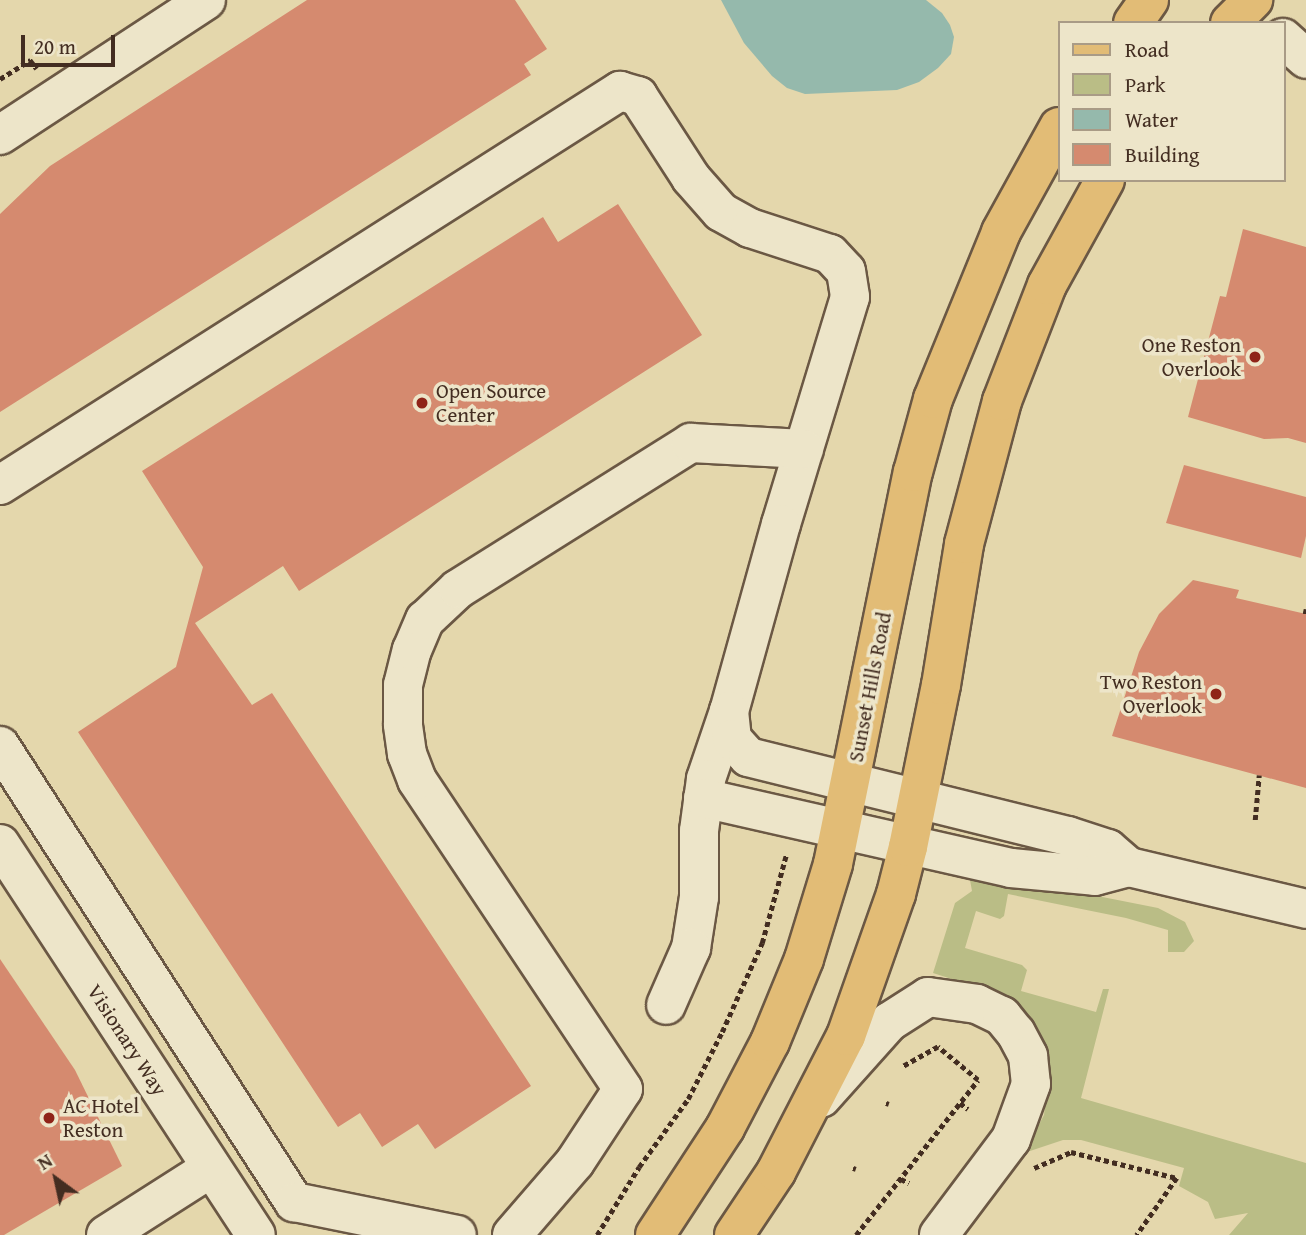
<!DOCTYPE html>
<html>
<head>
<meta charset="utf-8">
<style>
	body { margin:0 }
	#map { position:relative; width:1306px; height:1235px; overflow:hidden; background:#e4d7ac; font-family:"Gentium Book Plus",serif }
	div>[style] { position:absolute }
	.green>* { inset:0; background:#babd86 }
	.water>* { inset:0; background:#95b9ac }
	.building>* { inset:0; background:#d58a6f }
	.path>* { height:4.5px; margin-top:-2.25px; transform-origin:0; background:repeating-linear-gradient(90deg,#432d21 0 5px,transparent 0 8.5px) }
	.roads { filter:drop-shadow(2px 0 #6b5844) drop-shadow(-2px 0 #6b5844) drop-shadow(0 2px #6b5844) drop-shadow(0 -2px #6b5844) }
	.minor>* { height:38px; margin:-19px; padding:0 19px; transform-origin:19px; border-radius:19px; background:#ede5c9 }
	.major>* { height:38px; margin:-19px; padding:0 19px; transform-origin:19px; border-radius:19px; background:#e2bc76 }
	.dots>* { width:19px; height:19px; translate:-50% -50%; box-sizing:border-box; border:4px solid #ede5c9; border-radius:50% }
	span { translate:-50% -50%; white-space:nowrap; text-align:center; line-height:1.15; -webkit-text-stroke:7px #ede5c9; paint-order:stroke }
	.poi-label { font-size:21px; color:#432d21 }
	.right { translate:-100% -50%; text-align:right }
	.left { translate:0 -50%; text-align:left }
	.street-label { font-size:21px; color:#432d21 }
	.legend { position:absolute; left:1058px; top:21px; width:228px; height:161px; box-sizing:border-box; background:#ede5c9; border:2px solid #a99b86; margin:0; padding:9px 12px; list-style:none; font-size:21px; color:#432d21 }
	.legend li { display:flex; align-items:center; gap:14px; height:35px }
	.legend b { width:35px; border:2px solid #a99b86 }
	.north { position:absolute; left:21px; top:1144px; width:70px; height:70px; -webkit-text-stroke:5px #ede5c9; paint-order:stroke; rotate:327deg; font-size:19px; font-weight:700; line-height:28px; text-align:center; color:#432d21 }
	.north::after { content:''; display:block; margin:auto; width:24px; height:32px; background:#432d21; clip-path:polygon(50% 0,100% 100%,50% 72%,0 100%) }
	.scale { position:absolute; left:21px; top:35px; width:94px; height:32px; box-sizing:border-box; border:4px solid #432d21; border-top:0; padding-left:9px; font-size:21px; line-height:24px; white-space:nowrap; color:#432d21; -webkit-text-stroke:5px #ede5c9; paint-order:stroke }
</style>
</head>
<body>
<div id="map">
	<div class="green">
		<div style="clip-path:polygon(984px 878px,1067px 890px,1158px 908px,1185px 922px,1194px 941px,1184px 952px,1168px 952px,1168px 930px,1126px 918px,1008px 894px,1004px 916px,1000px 919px,976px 911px,965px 948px,1022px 965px,1027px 970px,1021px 991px,1096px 1012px,1103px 989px,1109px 989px,1081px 1098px,1306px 1163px,1306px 1235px,1229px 1235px,1248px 1213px,1215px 1219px,1208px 1202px,1179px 1186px,1184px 1168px,1081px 1140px,1063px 1140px,1024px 1153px,1044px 1115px,1049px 1070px,1039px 1030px,1014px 999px,933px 973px,955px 903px,972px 891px,970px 880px)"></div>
	</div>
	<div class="water">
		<div style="clip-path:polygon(721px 0,926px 0,942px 13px,950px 25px,954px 37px,951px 54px,938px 68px,919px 82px,897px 90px,805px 94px,787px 88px,772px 76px,744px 43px)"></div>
	</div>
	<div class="building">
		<div style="clip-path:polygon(307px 0,515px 0,547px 49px,524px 64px,531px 75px,0 412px,0 214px,50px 166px)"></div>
		<div style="clip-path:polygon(618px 204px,702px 335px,299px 591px,283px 566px,195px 623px,252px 705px,272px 693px,531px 1086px,435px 1149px,418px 1124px,382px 1147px,360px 1113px,338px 1127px,78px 732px,176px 667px,203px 567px,142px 471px,543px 217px,558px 242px)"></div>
		<div style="clip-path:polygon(1243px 229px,1306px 247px,1306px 443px,1288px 438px,1264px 439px,1188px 417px,1220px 296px,1226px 297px)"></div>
		<div style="clip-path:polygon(1184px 465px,1306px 497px,1306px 536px,1301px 558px,1166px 523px)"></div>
		<div style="clip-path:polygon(1193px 580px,1239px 590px,1236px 598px,1306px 614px,1306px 788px,1112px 736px,1139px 652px,1159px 614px)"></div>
		<div style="clip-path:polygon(0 959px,75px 1070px,122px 1166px,4px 1235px,0 1235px)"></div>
	</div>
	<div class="path">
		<div style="left:0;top:79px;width:36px;rotate:-32deg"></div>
		<div style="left:30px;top:60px;width:11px;rotate:52deg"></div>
		<div style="left:1305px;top:614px;width:5px;rotate:-79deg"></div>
		<div style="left:1255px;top:820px;width:45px;rotate:-84.9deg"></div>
		<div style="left:886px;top:1103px;width:3px;rotate:18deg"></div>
		<div style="left:960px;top:1103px;width:10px;rotate:37deg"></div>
		<div style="left:853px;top:1168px;width:3px;rotate:18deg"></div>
		<div style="left:1034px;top:1168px;width:40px;rotate:-23.4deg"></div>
		<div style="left:1071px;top:1152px;width:109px;rotate:13.8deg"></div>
		<div style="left:1177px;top:1178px;width:70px;rotate:125.1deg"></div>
		<div style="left:901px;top:1179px;width:9px;rotate:27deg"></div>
		<div style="left:597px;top:1235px;width:80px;rotate:-58.3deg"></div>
		<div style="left:639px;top:1167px;width:84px;rotate:-54.2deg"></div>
		<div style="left:688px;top:1099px;width:75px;rotate:-63.1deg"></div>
		<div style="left:722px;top:1032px;width:98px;rotate:-65.8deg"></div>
		<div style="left:762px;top:943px;width:91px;rotate:-74.7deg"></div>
		<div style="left:856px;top:1235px;width:197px;rotate:-51.8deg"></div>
		<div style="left:978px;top:1080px;width:52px;rotate:-140.5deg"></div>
		<div style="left:938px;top:1047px;width:41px;rotate:150.9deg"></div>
	</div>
	<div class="roads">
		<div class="minor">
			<div style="left:1283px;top:38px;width:31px;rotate:42deg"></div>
			<div style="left:0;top:135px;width:246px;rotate:-33.2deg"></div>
			<div style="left:0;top:485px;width:735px;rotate:-32.44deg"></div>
			<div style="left:620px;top:91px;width:19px;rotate:16deg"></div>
			<div style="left:638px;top:96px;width:98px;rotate:57.1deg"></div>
			<div style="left:691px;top:178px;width:45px;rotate:48.6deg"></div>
			<div style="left:721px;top:212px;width:33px;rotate:29deg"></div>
			<div style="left:750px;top:228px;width:84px;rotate:18deg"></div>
			<div style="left:830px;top:254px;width:23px;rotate:47deg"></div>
			<div style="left:846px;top:271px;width:26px;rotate:81deg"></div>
			<div style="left:850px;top:297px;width:237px;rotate:106.9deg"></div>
			<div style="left:781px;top:524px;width:194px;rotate:105.5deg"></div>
			<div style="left:729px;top:711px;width:72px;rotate:108.7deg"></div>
			<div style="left:706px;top:779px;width:52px;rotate:97.7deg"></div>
			<div style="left:699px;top:831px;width:66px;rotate:90deg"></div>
			<div style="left:699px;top:897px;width:52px;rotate:98.9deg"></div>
			<div style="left:691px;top:948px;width:62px;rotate:113.7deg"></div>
			<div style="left:729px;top:711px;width:28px;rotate:84deg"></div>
			<div style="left:732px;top:739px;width:24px;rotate:48deg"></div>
			<div style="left:748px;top:757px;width:330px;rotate:13.9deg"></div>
			<div style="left:1068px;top:836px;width:42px;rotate:18deg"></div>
			<div style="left:1108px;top:849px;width:28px;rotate:41deg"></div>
			<div style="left:1129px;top:867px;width:182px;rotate:13.3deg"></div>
			<div style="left:0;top:746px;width:543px;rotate:57.19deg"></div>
			<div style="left:294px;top:1202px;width:166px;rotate:11.4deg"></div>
			<div style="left:703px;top:798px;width:316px;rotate:12.8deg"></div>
			<div style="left:1011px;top:868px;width:84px;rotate:5.4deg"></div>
			<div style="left:1095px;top:876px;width:35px;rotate:-15deg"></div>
			<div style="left:0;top:844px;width:467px;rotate:56.8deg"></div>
			<div style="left:821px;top:1098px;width:102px;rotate:-48.2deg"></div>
			<div style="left:889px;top:1022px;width:46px;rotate:-32.7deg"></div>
			<div style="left:928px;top:997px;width:49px;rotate:8.1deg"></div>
			<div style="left:977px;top:1004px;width:28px;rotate:26deg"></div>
			<div style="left:1002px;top:1016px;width:22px;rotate:51deg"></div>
			<div style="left:1016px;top:1033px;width:26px;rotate:62deg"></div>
			<div style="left:1028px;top:1056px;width:28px;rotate:84deg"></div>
			<div style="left:1031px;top:1084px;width:59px;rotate:110deg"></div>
			<div style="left:1011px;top:1139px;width:120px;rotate:126.9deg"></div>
			<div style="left:106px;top:1235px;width:125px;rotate:-32.5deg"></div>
			<div style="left:512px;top:1235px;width:96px;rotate:-49.2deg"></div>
			<div style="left:575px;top:1162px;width:87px;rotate:-56.7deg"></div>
			<div style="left:623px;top:1089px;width:371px;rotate:-123.7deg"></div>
			<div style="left:417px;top:780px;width:28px;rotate:-111deg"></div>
			<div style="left:407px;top:754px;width:30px;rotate:-98deg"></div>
			<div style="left:403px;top:724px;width:39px;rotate:-90deg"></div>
			<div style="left:403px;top:685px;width:36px;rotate:-76deg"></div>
			<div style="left:412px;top:650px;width:33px;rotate:-67deg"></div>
			<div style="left:425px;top:620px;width:45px;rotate:-43.2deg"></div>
			<div style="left:458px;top:589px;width:275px;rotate:-32.1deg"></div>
			<div style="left:691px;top:443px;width:113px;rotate:3deg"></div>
		</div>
		<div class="major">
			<div style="left:1133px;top:23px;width:28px;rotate:-55deg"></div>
			<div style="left:1230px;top:23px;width:33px;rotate:-45deg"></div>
			<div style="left:655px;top:1235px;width:128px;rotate:-56.8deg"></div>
			<div style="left:725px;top:1128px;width:97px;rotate:-62.4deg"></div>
			<div style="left:770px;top:1042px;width:90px;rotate:-67.7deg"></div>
			<div style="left:804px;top:959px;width:99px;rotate:-73deg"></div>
			<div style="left:833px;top:864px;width:400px;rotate:-78.5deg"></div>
			<div style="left:913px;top:472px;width:76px;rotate:-74.7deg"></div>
			<div style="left:933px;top:399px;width:180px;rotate:-67.8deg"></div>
			<div style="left:1001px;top:232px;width:120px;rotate:-61.1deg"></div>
			<div style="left:734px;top:1235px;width:76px;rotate:-56.3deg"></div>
			<div style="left:776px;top:1172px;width:153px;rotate:-62.8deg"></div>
			<div style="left:846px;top:1036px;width:151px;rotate:-70.6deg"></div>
			<div style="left:896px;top:894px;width:49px;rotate:-75.7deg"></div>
			<div style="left:908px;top:847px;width:165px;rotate:-78.5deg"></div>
			<div style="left:941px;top:685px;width:143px;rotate:-80.7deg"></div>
			<div style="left:964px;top:544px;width:148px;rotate:-75.1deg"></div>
			<div style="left:1002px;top:401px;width:124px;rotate:-68.8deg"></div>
			<div style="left:1047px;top:285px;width:120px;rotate:-61.1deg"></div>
		</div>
	</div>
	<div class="dots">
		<div style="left:1255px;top:357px;background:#8f2418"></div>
		<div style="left:422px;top:403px;background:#8f2418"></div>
		<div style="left:1216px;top:694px;background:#8f2418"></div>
		<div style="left:49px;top:1118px;background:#8f2418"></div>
	</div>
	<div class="poi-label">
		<span class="right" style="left:1241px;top:357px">One Reston<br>Overlook</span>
		<span class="left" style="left:436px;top:403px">Open Source<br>Center</span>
		<span class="right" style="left:1202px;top:694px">Two Reston<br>Overlook</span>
		<span class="left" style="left:63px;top:1118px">AC Hotel<br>Reston</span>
	</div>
	<div class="street-label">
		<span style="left:870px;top:687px;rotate:-79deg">Sunset Hills Road</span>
		<span style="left:127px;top:1040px;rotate:57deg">Visionary Way</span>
	</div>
	<ul class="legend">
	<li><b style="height:9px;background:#e2bc76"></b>Road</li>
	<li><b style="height:19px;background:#babd86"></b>Park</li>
	<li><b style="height:19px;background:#95b9ac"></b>Water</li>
	<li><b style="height:19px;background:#d58a6f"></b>Building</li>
	</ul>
	<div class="north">N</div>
	<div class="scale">20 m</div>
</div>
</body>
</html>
